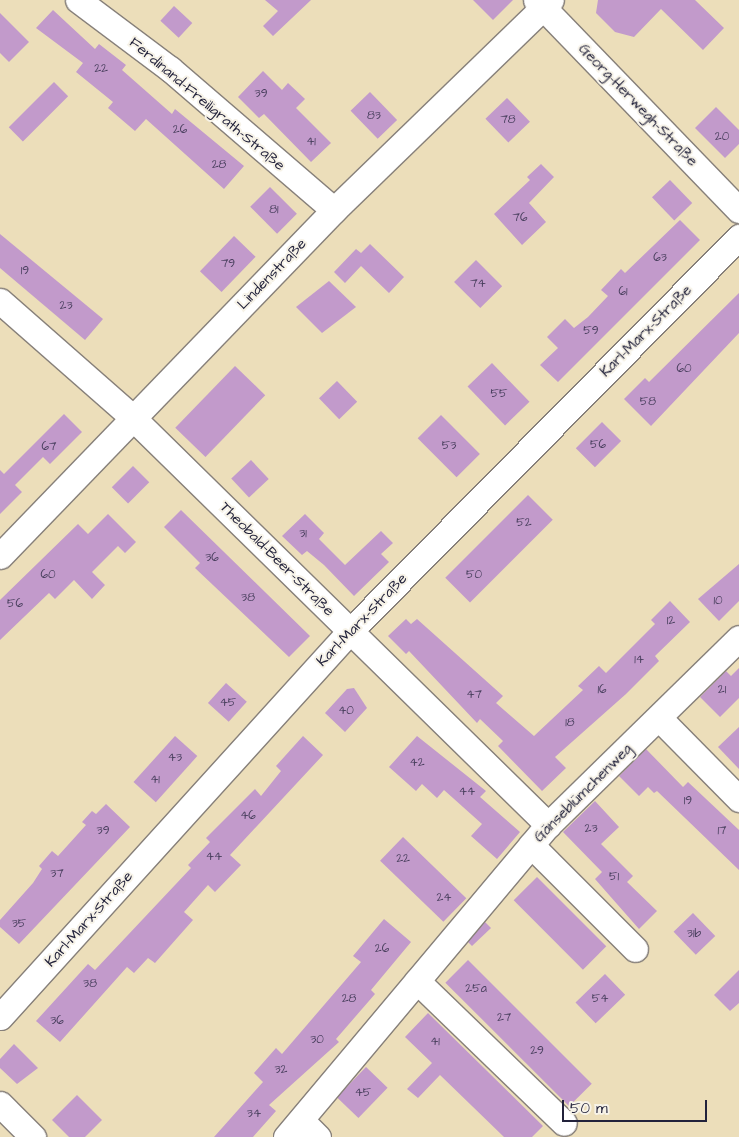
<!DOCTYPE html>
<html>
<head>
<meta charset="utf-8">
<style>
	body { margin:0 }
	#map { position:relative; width:739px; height:1137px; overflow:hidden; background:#ecdeba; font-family:"Architects Daughter",sans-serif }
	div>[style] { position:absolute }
	.building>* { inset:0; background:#c29acb; transform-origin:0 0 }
	.roads { filter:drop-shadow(1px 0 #87807a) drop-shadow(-1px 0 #87807a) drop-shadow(0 1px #87807a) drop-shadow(0 -1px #87807a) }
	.minor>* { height:25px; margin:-12.5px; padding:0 12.5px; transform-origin:12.5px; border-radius:12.5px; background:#fff }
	span { translate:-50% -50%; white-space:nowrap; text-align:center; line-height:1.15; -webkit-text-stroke:4px #f7f3e8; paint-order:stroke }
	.number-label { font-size:12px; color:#4a405f }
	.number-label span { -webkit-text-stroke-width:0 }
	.street-label { font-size:15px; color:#22223b }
	.scale { position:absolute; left:562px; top:1100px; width:145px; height:22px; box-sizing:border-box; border:2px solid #22223b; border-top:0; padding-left:6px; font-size:15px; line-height:18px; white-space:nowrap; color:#22223b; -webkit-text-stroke:4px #f7f3e8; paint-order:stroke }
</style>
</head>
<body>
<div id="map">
	<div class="building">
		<div style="clip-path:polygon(265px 0,311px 0,273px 36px,263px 26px,278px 11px)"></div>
		<div style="clip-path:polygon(473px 0,513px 0,493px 20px)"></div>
		<div style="clip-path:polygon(598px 0,695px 0,724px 28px,703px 50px,661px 9px,634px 37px,615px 32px,596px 13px)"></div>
		<div style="left:174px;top:6px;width:25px;height:20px;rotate:43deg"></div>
		<div style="clip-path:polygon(53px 10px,95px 49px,99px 44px,126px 65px,122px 70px,172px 114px,175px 109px,244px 166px,224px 189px,146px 119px,135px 131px,108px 108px,113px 102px,76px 72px,83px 63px,36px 28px)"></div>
		<div style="clip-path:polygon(0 13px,29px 42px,9px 62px,0 53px)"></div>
		<div style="clip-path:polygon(263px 71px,282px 90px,288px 83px,305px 99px,296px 108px,331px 143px,311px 162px,264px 114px,259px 118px,238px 97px)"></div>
		<div style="left:54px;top:82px;width:20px;height:64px;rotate:45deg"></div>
		<div style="left:370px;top:92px;width:39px;height:27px;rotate:46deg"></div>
		<div style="left:507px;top:98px;width:33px;height:30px;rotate:46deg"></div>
		<div style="clip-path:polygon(716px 107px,739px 130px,739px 144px,725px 158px,695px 128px)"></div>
		<div style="clip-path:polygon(541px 164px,554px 177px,529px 203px,546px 222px,522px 245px,494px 214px,530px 180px,527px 177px)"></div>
		<div style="left:670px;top:180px;width:32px;height:25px;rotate:46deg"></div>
		<div style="left:270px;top:187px;width:38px;height:28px;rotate:45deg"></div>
		<div style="clip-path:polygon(680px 220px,700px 240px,558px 382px,540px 365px,558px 348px,547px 337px,565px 319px,574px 328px,588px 317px,608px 296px,601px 290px,621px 269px,625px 273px)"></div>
		<div style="clip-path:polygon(0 234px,103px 319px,85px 340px,0 268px)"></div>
		<div style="left:234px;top:236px;width:30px;height:49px;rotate:44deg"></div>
		<div style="clip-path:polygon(370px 244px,404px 277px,389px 293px,361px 266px,345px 283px,334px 272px,356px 249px,361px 253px)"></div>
		<div style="left:476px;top:260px;width:37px;height:31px;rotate:45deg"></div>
		<div style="clip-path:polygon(329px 281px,356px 307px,322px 333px,296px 307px)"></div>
		<div style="clip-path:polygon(739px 293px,739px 333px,651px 426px,624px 399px,645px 378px,649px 382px)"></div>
		<div style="left:492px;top:363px;width:54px;height:34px;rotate:46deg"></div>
		<div style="left:235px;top:366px;width:42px;height:86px;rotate:44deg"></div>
		<div style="left:337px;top:381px;width:29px;height:25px;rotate:46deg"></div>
		<div style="clip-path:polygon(64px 414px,82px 432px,50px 464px,43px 457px,15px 485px,22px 492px,0 514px,0 470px,4px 474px)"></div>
		<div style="left:441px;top:415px;width:55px;height:33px;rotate:45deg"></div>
		<div style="left:602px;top:422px;width:27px;height:37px;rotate:45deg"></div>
		<div style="left:251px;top:460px;width:26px;height:27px;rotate:47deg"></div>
		<div style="left:133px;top:466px;width:23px;height:30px;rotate:45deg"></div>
		<div style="left:528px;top:495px;width:35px;height:117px;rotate:45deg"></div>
		<div style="clip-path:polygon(181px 510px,310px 636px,289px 657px,195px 568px,200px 563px,164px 527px)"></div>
		<div style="clip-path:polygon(108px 514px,136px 542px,125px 553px,118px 546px,92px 572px,105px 585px,92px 599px,74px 580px,55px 599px,49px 593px,0 640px,0 600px,78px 524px,88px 534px)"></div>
		<div style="clip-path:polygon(305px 514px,324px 533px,319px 539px,345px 565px,381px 531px,393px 543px,381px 554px,389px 562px,354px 596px,324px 565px,307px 551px,302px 555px,282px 536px)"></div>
		<div style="clip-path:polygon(739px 564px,739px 601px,719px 621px,698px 599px)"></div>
		<div style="clip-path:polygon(670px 601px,690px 622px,655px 656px,659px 661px,626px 694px,555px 757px,566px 768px,542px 791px,498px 746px,503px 741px,480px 719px,477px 723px,409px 651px,406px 654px,388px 636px,406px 619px,411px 624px,417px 619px,503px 696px,496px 703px,534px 736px,583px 690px,578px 686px,599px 666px,606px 673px,655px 624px,651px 620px)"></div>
		<div style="clip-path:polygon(739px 668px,739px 698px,720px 717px,700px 697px,726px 671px,731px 676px)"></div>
		<div style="left:226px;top:683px;width:28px;height:27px;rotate:42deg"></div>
		<div style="clip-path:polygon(354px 688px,367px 708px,345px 732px,325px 713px,347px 689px)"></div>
		<div style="clip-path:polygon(739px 727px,739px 769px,718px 747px)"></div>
		<div style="left:175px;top:736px;width:30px;height:62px;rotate:42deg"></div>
		<div style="clip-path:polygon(303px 736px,323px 755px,230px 855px,241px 865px,215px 892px,208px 885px,184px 912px,193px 920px,155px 963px,148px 958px,134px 973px,127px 967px,60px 1042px,36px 1021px,88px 964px,95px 970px,191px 868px,188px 865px,210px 842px,206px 838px,255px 789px,261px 796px,281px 771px,276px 766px)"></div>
		<div style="clip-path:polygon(417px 736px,486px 791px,480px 797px,520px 832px,497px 859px,471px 836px,482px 824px,444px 790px,437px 798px,422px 784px,416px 791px,389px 767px)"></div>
		<div style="clip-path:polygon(646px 749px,683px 787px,688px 782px,739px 830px,739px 870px,657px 791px,654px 793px,648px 787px,639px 796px,619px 776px)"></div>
		<div style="clip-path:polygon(595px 801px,619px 827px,601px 844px,633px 876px,627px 882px,657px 911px,639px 929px,595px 879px,602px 872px,563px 832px)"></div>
		<div style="clip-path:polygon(106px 804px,130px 827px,19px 944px,0 927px,0 920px,33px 883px,42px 869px,39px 866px,52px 851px,58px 856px,86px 825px,82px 822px,92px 811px,96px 814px)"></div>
		<div style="left:403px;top:837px;width:88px;height:33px;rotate:44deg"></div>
		<div style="left:537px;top:877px;width:98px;height:33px;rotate:45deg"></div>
		<div style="left:693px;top:913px;width:32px;height:27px;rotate:46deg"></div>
		<div style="clip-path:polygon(384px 919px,411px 942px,371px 990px,375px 994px,336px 1039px,339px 1042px,269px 1105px,276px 1111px,253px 1137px,214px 1137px,263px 1082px,254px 1073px,276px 1048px,282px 1054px,361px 962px,353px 956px)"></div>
		<div style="clip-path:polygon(485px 922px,491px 928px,472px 946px,468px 942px)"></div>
		<div style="left:468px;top:960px;width:175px;height:32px;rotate:45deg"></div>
		<div style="clip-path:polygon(739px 970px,739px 1003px,730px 1011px,714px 995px)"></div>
		<div style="left:605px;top:974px;width:29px;height:41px;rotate:46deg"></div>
		<div style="clip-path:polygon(428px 1013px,543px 1126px,532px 1137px,504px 1137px,440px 1075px,418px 1098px,407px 1089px,432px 1063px,405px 1037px)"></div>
		<div style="clip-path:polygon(14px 1044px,38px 1068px,17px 1084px,0 1068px,0 1059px)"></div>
		<div style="left:366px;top:1067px;width:30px;height:42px;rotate:44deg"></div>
		<div style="clip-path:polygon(77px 1095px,102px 1120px,85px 1137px,69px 1137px,52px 1120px)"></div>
	</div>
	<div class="roads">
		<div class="minor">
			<div style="left:78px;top:0;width:115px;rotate:36.9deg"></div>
			<div style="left:170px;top:69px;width:216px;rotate:40.7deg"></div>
			<div style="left:536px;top:0;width:292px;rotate:46deg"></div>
			<div style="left:0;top:301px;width:176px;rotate:41.3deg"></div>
			<div style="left:132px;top:417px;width:583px;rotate:44.44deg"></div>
			<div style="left:0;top:556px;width:481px;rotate:-46deg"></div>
			<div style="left:334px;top:210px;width:302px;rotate:-44.1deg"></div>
			<div style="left:659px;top:718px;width:114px;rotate:45.4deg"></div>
			<div style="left:531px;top:845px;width:147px;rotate:45deg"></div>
			<div style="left:417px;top:981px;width:204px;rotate:44deg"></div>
			<div style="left:0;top:1017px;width:521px;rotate:-47.8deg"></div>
			<div style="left:350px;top:631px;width:554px;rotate:-45.37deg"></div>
			<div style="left:0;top:1104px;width:47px;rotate:45deg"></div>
			<div style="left:301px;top:1120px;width:24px;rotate:45deg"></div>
			<div style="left:286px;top:1137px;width:407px;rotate:-50deg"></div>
			<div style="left:548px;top:825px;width:267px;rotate:-44.4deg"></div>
		</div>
	</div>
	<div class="number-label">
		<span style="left:101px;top:69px">22</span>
		<span style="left:261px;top:94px">39</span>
		<span style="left:374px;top:116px">83</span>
		<span style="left:508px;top:120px">78</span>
		<span style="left:180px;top:130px">26</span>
		<span style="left:722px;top:137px">20</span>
		<span style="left:311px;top:142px">41</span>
		<span style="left:219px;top:165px">28</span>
		<span style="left:274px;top:210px">81</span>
		<span style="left:520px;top:218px">76</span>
		<span style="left:660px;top:258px">63</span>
		<span style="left:228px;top:264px">79</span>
		<span style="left:25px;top:271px">19</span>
		<span style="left:478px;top:284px">74</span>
		<span style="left:623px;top:292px">61</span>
		<span style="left:66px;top:306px">23</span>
		<span style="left:591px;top:331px">59</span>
		<span style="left:684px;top:369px">60</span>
		<span style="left:499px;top:394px">55</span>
		<span style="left:648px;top:402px">58</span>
		<span style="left:598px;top:445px">56</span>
		<span style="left:449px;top:446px">53</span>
		<span style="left:49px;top:447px">67</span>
		<span style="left:524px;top:523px">52</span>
		<span style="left:303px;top:534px">31</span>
		<span style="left:212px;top:558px">36</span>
		<span style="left:48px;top:575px">60</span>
		<span style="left:474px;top:575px">50</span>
		<span style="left:248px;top:598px">38</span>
		<span style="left:718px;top:601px">10</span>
		<span style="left:15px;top:604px">56</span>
		<span style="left:671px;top:621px">12</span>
		<span style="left:639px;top:660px">14</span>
		<span style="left:602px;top:690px">16</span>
		<span style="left:722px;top:690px">21</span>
		<span style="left:474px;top:695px">47</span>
		<span style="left:228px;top:703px">45</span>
		<span style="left:346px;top:711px">40</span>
		<span style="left:570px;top:723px">18</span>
		<span style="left:175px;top:758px">43</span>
		<span style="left:417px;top:763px">42</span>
		<span style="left:155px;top:780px">41</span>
		<span style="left:467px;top:792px">44</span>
		<span style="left:688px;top:801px">19</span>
		<span style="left:248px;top:816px">46</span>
		<span style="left:591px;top:829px">23</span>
		<span style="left:103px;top:831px">39</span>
		<span style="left:722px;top:831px">17</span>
		<span style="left:214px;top:857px">44</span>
		<span style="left:403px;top:859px">22</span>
		<span style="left:57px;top:874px">37</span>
		<span style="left:614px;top:877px">51</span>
		<span style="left:444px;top:898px">24</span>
		<span style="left:19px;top:924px">35</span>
		<span style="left:694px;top:934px">31b</span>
		<span style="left:382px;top:949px">26</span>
		<span style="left:90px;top:984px">38</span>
		<span style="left:476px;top:989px">25a</span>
		<span style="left:349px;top:999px">28</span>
		<span style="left:600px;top:999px">54</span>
		<span style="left:504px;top:1018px">27</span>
		<span style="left:57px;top:1021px">36</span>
		<span style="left:317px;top:1040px">30</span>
		<span style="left:435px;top:1042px">41</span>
		<span style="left:537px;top:1051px">29</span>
		<span style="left:281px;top:1070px">32</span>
		<span style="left:363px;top:1093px">45</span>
		<span style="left:254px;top:1114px">34</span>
	</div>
	<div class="street-label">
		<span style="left:207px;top:104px;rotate:40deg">Ferdinand-Freiligrath-Straße</span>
		<span style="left:638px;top:105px;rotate:46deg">Georg-Herwegh-Straße</span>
		<span style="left:272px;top:274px;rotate:-46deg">Lindenstraße</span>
		<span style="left:646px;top:331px;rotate:-45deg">Karl-Marx-Straße</span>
		<span style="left:277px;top:559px;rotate:45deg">Theobald-Beer-Straße</span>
		<span style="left:362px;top:620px;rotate:-46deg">Karl-Marx-Straße</span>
		<span style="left:583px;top:793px;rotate:-45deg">Gänseblümchenweg</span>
		<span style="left:89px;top:919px;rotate:-48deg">Karl-Marx-Straße</span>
	</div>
	<div class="scale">50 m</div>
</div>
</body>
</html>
